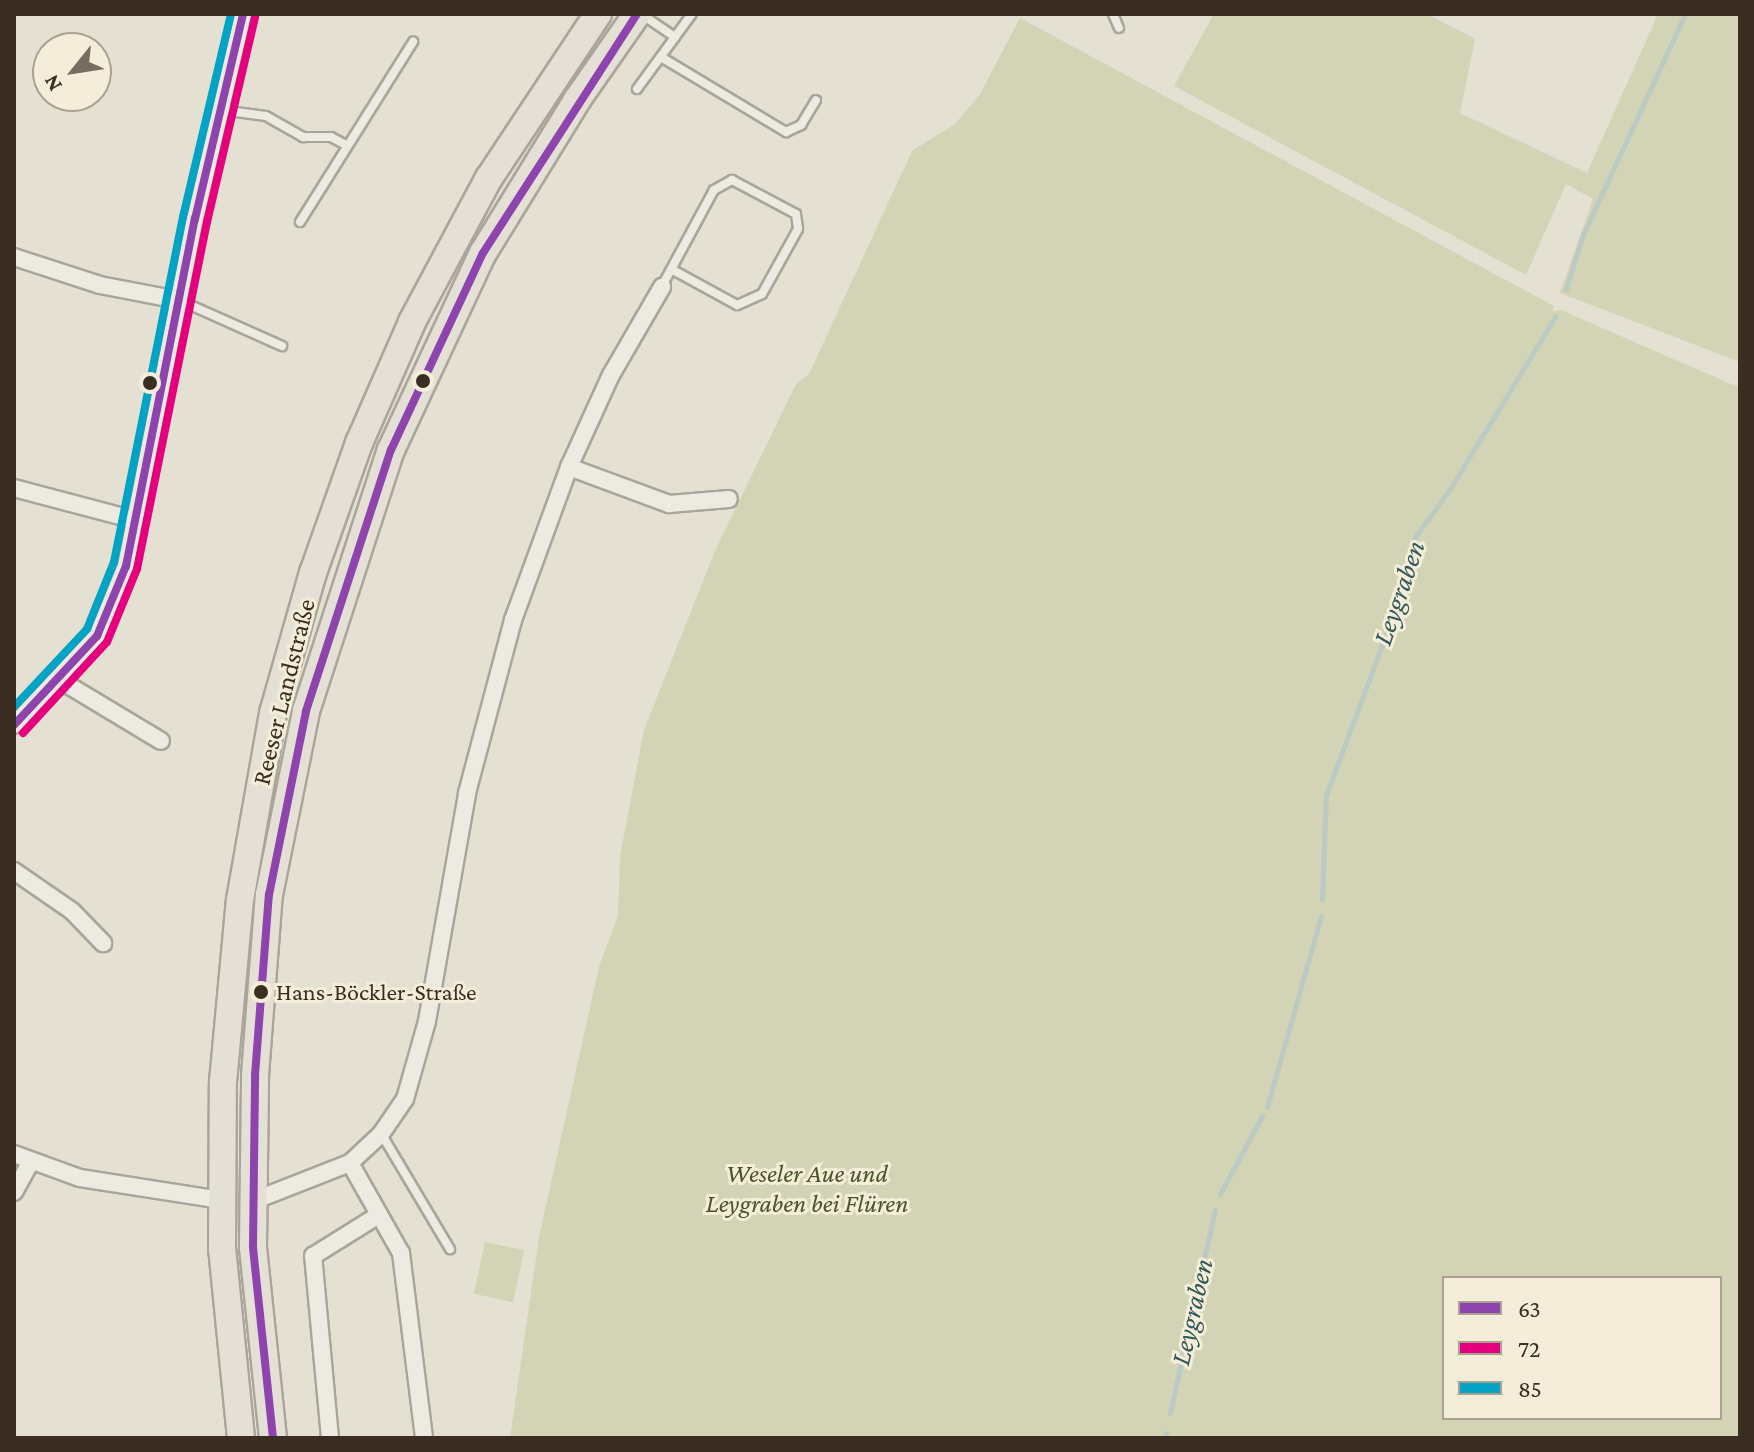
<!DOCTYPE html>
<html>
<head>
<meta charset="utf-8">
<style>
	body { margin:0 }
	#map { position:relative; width:1754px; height:1452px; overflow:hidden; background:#e4e0d2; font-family:"Crimson Pro",serif }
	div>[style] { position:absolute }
	.green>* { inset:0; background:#d2d4b5; transform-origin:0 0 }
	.stream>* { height:5px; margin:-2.5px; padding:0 2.5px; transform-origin:2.5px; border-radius:2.5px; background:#bbcac2 }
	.roads { filter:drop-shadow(2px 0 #aaa59a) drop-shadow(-2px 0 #aaa59a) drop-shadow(0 2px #aaa59a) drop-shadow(0 -2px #aaa59a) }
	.lane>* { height:8px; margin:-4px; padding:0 4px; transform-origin:4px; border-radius:4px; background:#edeae2 }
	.street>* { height:16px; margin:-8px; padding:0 8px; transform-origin:8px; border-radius:8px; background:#edeae2 }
	.primary>* { height:26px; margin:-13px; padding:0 13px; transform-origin:13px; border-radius:13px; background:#e5e0d5 }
	.bus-1>* { height:8px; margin:-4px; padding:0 4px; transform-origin:4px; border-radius:4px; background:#8e44ad }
	.bus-2>* { height:8px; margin:-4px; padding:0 4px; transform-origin:4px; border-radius:4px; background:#e5007d }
	.bus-3>* { height:8px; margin:-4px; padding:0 4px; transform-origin:4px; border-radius:4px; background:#03a3c5 }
	.dots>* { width:22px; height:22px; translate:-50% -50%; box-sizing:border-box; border:4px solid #f4edd9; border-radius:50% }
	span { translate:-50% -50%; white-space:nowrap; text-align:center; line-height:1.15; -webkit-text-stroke:6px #f4edd9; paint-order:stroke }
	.bus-label { font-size:24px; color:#3a2e22 }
	.left { translate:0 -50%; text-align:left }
	.street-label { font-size:26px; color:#3a2e22 }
	.park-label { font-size:26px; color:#49552a; font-style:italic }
	.water-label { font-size:28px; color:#325857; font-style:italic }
	.frame { position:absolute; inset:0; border:16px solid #3a2e22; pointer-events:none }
	.legend { position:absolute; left:1442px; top:1276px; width:280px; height:144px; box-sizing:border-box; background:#f4edd9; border:2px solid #aaa190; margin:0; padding:10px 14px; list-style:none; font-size:24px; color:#3a2e22 }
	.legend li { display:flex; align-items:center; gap:16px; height:40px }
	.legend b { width:40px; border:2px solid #aaa190 }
	.north { position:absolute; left:32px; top:32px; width:80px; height:80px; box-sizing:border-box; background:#f4edd9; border:2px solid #aaa190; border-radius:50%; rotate:240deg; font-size:22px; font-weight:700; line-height:32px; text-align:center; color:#3a2e22 }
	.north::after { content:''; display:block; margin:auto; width:28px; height:36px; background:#766c60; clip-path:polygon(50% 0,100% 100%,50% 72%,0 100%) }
</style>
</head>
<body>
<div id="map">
	<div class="green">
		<div style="clip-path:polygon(1214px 14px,1427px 14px,1475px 39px,1460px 113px,1587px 173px,1658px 14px,1740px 14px,1740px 362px,1560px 293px,1593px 199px,1566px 184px,1526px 275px,1174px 86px)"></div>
		<div style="clip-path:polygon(evenodd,1020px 18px,1554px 306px,1552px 311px,1561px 310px,1740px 388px,1740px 1438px,510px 1438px,539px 1237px,599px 967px,618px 916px,620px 856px,644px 730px,715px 551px,796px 384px,809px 374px,912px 151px,955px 124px,980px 94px,1020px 18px,1444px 1278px,1720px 1278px,1720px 1418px,1444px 1418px,1444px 1278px)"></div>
		<div style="left:485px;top:1242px;width:40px;height:53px;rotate:12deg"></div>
	</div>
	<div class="stream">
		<div style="left:1566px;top:289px;width:54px;rotate:-72.9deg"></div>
		<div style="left:1582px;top:237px;width:246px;rotate:-65.2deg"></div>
		<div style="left:1322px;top:899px;width:104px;rotate:-87.8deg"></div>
		<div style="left:1326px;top:795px;width:191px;rotate:-69.5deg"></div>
		<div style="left:1393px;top:616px;width:82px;rotate:-74.4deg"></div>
		<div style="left:1415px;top:537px;width:59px;rotate:-53.9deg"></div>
		<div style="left:1450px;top:489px;width:202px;rotate:-58.6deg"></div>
		<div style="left:1267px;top:1107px;width:198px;rotate:-74.2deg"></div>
		<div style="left:1220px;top:1194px;width:89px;rotate:-61.7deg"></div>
		<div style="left:1170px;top:1413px;width:208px;rotate:-77.5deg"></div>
		<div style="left:1165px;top:1438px;width:5px;rotate:-79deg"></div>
	</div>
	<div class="roads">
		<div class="lane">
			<div style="left:641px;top:14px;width:41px;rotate:34.1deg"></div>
			<div style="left:675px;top:37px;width:29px;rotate:-54deg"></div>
			<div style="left:1113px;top:14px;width:15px;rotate:67deg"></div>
			<div style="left:661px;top:57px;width:146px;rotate:31deg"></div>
			<div style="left:786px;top:132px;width:17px;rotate:-25deg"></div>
			<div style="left:801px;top:125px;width:29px;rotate:-59deg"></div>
			<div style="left:637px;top:89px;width:64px;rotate:-53.8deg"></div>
			<div style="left:221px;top:110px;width:45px;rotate:7.6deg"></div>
			<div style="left:266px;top:116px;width:43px;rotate:29.6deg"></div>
			<div style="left:303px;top:137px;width:28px"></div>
			<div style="left:331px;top:137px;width:17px;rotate:28deg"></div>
			<div style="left:300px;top:222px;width:213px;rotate:-57.9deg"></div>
			<div style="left:662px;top:286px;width:109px;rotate:-61.6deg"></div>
			<div style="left:714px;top:190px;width:21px;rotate:-29deg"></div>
			<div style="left:732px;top:180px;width:72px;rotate:28deg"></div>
			<div style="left:796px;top:214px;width:15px;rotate:82deg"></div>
			<div style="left:798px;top:229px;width:74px;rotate:119deg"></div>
			<div style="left:762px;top:294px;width:27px;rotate:156deg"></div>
			<div style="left:737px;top:305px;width:73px;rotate:-151.3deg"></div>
			<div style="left:179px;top:300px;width:113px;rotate:24.1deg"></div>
			<div style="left:382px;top:1135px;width:133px;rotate:59.2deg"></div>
		</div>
		<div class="street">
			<div style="left:14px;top:257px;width:90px;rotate:18deg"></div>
			<div style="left:100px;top:285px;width:79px;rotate:10.9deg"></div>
			<div style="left:569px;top:467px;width:107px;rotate:20.3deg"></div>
			<div style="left:669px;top:504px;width:60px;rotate:-4.8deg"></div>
			<div style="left:14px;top:488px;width:125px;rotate:14.8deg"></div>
			<div style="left:58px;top:679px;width:120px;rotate:31deg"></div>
			<div style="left:14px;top:725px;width:122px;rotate:-47deg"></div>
			<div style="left:97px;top:636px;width:76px;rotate:-67.5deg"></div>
			<div style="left:126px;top:566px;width:354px;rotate:-78.8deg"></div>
			<div style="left:195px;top:219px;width:211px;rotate:-76.8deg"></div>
			<div style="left:14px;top:871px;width:70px;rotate:34.6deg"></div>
			<div style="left:72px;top:911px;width:45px;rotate:45.9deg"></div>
			<div style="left:14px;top:1154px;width:70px;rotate:20deg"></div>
			<div style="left:80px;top:1178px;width:142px;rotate:8.9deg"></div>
			<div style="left:350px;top:1163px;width:103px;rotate:60.5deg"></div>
			<div style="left:401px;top:1253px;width:186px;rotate:82.9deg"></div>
			<div style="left:14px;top:1192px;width:33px;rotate:-61deg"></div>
			<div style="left:253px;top:1201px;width:104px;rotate:-21.4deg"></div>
			<div style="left:350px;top:1163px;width:42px;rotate:-43.1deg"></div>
			<div style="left:381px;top:1134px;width:42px;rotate:-55.6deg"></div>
			<div style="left:405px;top:1099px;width:81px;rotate:-74.2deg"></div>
			<div style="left:427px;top:1021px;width:231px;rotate:-80deg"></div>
			<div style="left:467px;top:793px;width:179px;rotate:-75.1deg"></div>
			<div style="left:513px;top:620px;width:163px;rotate:-69.9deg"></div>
			<div style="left:569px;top:467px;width:101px;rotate:-65.5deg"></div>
			<div style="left:611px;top:375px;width:102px;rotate:-59.9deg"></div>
			<div style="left:330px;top:1438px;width:183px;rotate:-95.3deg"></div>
			<div style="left:313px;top:1256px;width:75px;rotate:-32deg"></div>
		</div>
		<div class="primary">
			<div style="left:241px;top:1438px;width:190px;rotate:-95.7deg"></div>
			<div style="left:222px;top:1249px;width:167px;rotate:-89.7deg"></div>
			<div style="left:223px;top:1082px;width:183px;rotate:-84.7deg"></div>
			<div style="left:240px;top:900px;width:190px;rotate:-80deg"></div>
			<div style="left:273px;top:713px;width:146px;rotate:-74.1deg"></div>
			<div style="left:313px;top:573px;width:138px;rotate:-70.5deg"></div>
			<div style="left:359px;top:443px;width:132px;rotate:-66.3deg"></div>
			<div style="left:412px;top:322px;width:163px;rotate:-61.9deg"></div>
			<div style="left:489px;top:178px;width:197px;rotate:-56.4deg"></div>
			<div style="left:273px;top:1438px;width:192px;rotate:-96deg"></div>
			<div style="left:253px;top:1247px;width:172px;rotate:-89.3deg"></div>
			<div style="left:255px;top:1075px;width:181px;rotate:-85.6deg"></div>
			<div style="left:269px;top:895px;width:188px;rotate:-78.6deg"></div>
			<div style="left:306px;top:711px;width:274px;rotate:-72deg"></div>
			<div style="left:391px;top:450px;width:217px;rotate:-65deg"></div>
			<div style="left:483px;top:253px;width:180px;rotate:-58.4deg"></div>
			<div style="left:577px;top:100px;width:105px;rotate:-55.1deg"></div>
		</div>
	</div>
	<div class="bus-1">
		<div style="left:14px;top:725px;width:122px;rotate:-47deg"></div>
		<div style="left:97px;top:636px;width:76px;rotate:-67.5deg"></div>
		<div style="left:126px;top:566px;width:354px;rotate:-78.8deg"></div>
		<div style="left:195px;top:219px;width:211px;rotate:-76.8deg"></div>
		<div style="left:273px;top:1438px;width:192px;rotate:-96deg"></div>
		<div style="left:253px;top:1247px;width:172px;rotate:-89.3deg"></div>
		<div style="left:255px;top:1075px;width:181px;rotate:-85.6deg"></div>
		<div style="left:269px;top:895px;width:188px;rotate:-78.6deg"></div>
		<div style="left:306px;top:711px;width:274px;rotate:-72deg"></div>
		<div style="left:391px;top:450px;width:217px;rotate:-65deg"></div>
		<div style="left:483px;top:253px;width:284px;rotate:-57.2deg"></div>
	</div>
	<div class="bus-2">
		<div style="left:23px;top:733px;width:124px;rotate:-47.3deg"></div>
		<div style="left:107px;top:642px;width:79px;rotate:-67.7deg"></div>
		<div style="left:137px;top:569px;width:354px;rotate:-78.6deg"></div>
		<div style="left:207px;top:222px;width:211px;rotate:-76.8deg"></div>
	</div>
	<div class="bus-3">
		<div style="left:14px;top:707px;width:107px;rotate:-46.9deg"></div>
		<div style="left:87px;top:629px;width:72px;rotate:-68.1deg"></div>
		<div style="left:114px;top:562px;width:352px;rotate:-78.7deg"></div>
		<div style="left:183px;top:217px;width:209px;rotate:-76.7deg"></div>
	</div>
	<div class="dots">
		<div style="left:423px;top:381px;background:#3a2e22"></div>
		<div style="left:150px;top:383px;background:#3a2e22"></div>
		<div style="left:261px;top:992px;background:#3a2e22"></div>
	</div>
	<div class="bus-label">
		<span class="left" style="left:276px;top:992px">Hans-Böckler-Straße</span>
	</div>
	<div class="street-label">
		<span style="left:284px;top:692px;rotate:-76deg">Reeser Landstraße</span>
	</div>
	<div class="park-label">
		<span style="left:807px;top:1189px">Weseler Aue und<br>Leygraben bei Flüren</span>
	</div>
	<div class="water-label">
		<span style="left:1399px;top:593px;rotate:-71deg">Leygraben</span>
		<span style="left:1192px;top:1312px;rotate:-77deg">Leygraben</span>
	</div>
	<div class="frame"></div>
	<ul class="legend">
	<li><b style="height:10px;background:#8e44ad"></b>63</li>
	<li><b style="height:10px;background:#e5007d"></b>72</li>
	<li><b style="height:10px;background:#03a3c5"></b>85</li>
	</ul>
	<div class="north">N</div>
</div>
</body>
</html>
